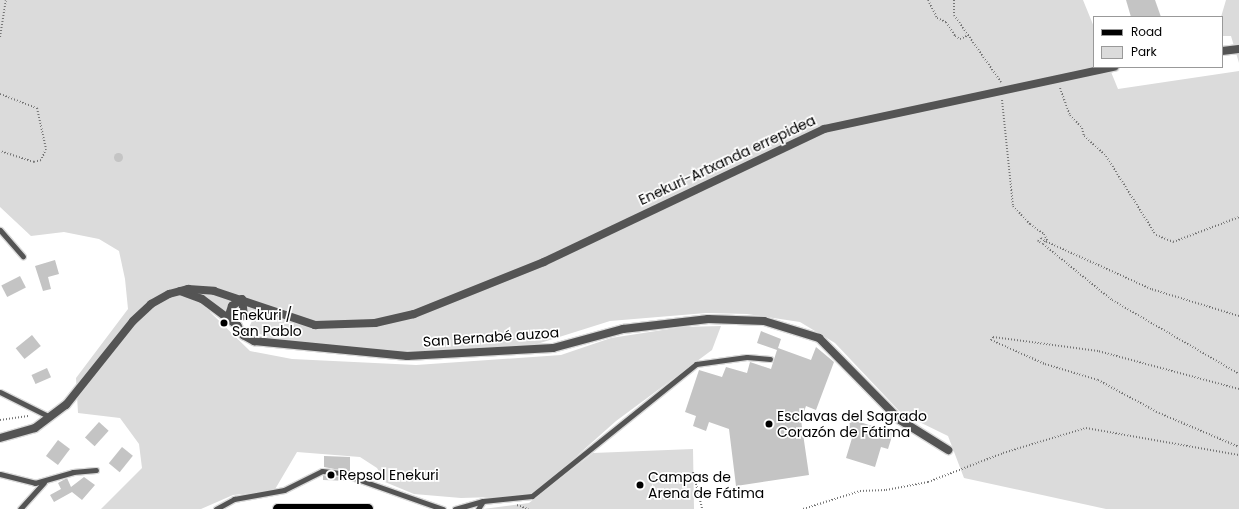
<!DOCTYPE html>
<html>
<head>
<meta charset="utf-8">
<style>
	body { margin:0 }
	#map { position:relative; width:1239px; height:509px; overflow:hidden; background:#fff; font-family:Poppins,sans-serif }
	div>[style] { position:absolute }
	.green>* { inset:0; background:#dbdbdb }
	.building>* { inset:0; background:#c4c4c4; transform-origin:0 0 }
	.round { border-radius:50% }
	.path>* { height:2px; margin-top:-1px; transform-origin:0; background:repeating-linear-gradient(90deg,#767676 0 1px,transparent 0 3px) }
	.roads { filter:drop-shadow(1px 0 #dbdbdb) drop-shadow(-1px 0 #dbdbdb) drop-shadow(0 1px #dbdbdb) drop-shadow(0 -1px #dbdbdb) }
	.service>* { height:5px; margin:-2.5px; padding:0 2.5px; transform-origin:2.5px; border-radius:2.5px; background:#545454 }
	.minor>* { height:8px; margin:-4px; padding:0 4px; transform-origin:4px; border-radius:4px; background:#545454 }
	.tertiary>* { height:8px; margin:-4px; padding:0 4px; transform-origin:4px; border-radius:4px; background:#545454 }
	.primary>* { height:10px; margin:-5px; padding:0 5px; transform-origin:5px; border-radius:5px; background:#000 }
	.dots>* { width:11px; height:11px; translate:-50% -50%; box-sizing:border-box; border:2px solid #fff; border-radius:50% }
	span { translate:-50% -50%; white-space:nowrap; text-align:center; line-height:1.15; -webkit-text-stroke:3.5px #fff; paint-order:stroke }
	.street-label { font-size:14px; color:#000 }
	.poi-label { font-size:14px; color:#000 }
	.left { translate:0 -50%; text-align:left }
	.legend { position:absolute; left:1093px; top:16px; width:130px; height:52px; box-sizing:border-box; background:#fff; border:1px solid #999; margin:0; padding:5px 7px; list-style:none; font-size:12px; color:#000 }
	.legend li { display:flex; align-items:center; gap:8px; height:20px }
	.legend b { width:20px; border:1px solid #999 }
</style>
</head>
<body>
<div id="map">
	<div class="green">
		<div style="clip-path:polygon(0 0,1083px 0,1094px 27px,1094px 67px,1109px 67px,1118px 89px,1239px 71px,1239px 509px,1106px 509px,964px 478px,948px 436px,901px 413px,835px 343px,800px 322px,747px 314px,706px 313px,610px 321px,537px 344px,402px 351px,315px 347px,275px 339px,248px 330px,255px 314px,210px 312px,250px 351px,292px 359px,416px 365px,561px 355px,611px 338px,682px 327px,721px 326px,712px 350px,616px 421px,543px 486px,527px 496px,461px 498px,414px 494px,385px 482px,377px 468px,360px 457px,297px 452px,274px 491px,233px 495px,201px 509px,101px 509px,142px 468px,139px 444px,120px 418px,78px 413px,76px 378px,128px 309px,125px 279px,119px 251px,99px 239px,64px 232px,31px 236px,0 207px)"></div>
		<div style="clip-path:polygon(1226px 0,1239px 0,1239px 63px,1231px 36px,1222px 36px,1221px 17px)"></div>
		<div style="clip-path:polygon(693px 449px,694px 509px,483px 509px,529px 503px,593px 453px)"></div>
	</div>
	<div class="building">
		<div style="clip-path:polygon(1126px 0,1155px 0,1161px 17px,1131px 17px)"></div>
		<div class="round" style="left:113.5px;top:152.5px;width:9px;height:9px"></div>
		<div style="clip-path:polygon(55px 260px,59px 274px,48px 277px,51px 289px,43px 291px,35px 266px)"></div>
		<div style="left:20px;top:276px;width:13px;height:21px;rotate:63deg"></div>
		<div style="clip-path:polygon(761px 331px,781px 339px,778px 348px,811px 360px,816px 347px,834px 362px,816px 410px,806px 406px,801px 420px,809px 475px,736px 486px,729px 429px,709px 422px,706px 431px,693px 426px,696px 416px,685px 412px,699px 370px,722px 377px,726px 367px,747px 373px,750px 362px,771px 369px,777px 350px,757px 343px)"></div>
		<div style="left:32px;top:335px;width:14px;height:21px;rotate:51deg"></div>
		<div style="left:47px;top:368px;width:10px;height:17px;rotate:66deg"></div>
		<div style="clip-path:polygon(851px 419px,893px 433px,888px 449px,881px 447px,875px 467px,846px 458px,852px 438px,846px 436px)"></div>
		<div style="left:99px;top:422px;width:13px;height:21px;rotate:42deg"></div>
		<div style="left:58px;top:440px;width:15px;height:20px;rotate:37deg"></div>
		<div style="left:122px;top:447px;width:14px;height:21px;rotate:39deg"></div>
		<div style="clip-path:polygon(324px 456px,350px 457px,350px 472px,324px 467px)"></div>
		<div style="clip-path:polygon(323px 475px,339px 477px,350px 481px,323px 480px)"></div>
		<div style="clip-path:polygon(84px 477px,95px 485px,82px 500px,72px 492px,54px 502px,50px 495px,61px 489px,58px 483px,67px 478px,71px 487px)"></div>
	</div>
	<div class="path">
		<div style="left:928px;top:0;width:20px;rotate:63deg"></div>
		<div style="left:937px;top:18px;width:10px;rotate:24deg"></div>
		<div style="left:946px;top:22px;width:17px;rotate:57deg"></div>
		<div style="left:955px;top:36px;width:6px;rotate:31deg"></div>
		<div style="left:960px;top:39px;width:10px;rotate:-24deg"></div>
		<div style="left:954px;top:0;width:15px;rotate:90deg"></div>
		<div style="left:954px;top:15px;width:82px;rotate:55deg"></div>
		<div style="left:0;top:37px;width:37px;rotate:-81deg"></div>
		<div style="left:1060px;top:88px;width:29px;rotate:70deg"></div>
		<div style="left:1070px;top:115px;width:18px;rotate:47deg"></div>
		<div style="left:1082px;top:128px;width:8px;rotate:76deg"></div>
		<div style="left:1084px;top:136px;width:30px;rotate:42deg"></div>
		<div style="left:1106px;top:156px;width:93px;rotate:57.7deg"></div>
		<div style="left:1156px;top:235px;width:18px;rotate:22deg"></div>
		<div style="left:1173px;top:242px;width:71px;rotate:-20.7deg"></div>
		<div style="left:0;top:94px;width:40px;rotate:21deg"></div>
		<div style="left:37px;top:108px;width:42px;rotate:77.6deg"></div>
		<div style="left:46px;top:149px;width:12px;rotate:114deg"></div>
		<div style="left:41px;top:160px;width:7px;rotate:164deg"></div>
		<div style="left:34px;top:162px;width:36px;rotate:-162deg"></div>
		<div style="left:1002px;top:100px;width:107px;rotate:84.1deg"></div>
		<div style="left:1013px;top:206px;width:25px;rotate:47deg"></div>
		<div style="left:1030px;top:224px;width:17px;rotate:36deg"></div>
		<div style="left:1044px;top:234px;width:9px;rotate:63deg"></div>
		<div style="left:1043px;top:244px;width:6px;rotate:-149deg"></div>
		<div style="left:1038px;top:241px;width:4px;rotate:-45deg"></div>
		<div style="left:1041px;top:238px;width:5px;rotate:37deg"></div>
		<div style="left:1239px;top:316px;width:92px;rotate:-162.9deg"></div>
		<div style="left:1151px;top:289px;width:116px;rotate:-155.6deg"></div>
		<div style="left:1045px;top:241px;width:4px;rotate:124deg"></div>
		<div style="left:1043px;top:244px;width:89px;rotate:39.1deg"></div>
		<div style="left:1112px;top:300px;width:147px;rotate:30.2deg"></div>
		<div style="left:1239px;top:389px;width:146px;rotate:-164.9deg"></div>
		<div style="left:1098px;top:351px;width:106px;rotate:-172.4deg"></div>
		<div style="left:993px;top:337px;width:4px;rotate:124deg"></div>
		<div style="left:991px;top:340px;width:59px;rotate:24deg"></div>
		<div style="left:1045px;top:364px;width:55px;rotate:16.8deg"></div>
		<div style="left:1098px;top:380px;width:69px;rotate:28.4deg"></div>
		<div style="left:1159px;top:413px;width:87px;rotate:23deg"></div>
		<div style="left:0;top:420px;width:30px;rotate:-8deg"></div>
		<div style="left:693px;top:472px;width:38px;rotate:76deg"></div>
		<div style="left:517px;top:505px;width:12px;rotate:20deg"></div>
		<div style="left:803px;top:509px;width:60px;rotate:-17.5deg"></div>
		<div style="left:860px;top:491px;width:26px;rotate:-2deg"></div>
		<div style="left:886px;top:490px;width:43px;rotate:-10.8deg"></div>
		<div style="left:928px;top:482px;width:80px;rotate:-21.1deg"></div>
		<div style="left:1003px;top:453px;width:87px;rotate:-16.8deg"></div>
		<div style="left:1086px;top:428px;width:155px;rotate:10deg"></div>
	</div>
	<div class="roads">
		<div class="service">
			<div style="left:0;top:230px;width:35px;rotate:49deg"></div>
			<div style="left:0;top:392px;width:56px;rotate:26.6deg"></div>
			<div style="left:0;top:474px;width:36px;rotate:14deg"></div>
			<div style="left:35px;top:483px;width:40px;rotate:-16deg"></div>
			<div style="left:73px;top:472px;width:23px;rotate:-5deg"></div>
			<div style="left:20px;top:509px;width:36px;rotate:-48deg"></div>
			<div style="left:216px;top:509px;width:21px;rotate:-29deg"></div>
			<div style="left:234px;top:499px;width:51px;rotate:-10.2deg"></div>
			<div style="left:284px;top:490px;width:42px;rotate:-26.6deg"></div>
			<div style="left:322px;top:471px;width:18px;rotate:6deg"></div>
			<div style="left:340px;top:473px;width:109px;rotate:19.3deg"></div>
			<div style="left:455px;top:509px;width:29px;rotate:-16deg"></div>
			<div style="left:483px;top:501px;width:49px;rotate:-5.8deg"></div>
			<div style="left:532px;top:496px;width:211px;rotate:-38.8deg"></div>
			<div style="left:696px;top:364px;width:51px;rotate:-7.8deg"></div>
			<div style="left:747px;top:357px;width:23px;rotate:5deg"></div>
			<div style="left:478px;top:509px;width:9px;rotate:-58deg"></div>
		</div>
		<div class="minor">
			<div style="left:180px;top:291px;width:23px;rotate:20deg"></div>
			<div style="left:202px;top:299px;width:44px;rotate:36.6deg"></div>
			<div style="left:228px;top:318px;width:13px;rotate:-72deg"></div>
			<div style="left:232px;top:306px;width:12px;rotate:-35deg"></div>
			<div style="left:242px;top:299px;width:17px;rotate:83deg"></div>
			<div style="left:237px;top:325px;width:12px;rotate:59deg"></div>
			<div style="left:243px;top:335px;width:13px;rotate:29deg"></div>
			<div style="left:254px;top:341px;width:154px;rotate:5.6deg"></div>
			<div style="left:407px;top:356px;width:146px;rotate:-3.1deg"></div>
			<div style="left:553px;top:348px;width:73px;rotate:-15.2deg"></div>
			<div style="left:623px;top:329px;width:86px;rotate:-6.7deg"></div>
			<div style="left:708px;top:319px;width:56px;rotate:2deg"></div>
			<div style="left:764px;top:321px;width:58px;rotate:17.2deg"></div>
			<div style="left:819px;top:338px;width:115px;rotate:45.4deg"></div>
			<div style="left:900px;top:420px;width:57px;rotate:32deg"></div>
		</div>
		<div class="tertiary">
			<div style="left:1222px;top:51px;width:17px;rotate:-7deg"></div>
			<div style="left:0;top:438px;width:36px;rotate:-16deg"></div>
			<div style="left:35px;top:428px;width:39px;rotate:-37deg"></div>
			<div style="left:66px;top:405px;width:107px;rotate:-51.4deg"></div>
			<div style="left:133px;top:321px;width:25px;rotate:-43deg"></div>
			<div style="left:151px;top:304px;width:21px;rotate:-29deg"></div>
			<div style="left:169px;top:294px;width:20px;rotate:-15deg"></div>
			<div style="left:188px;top:289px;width:26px;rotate:4deg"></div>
			<div style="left:214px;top:291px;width:107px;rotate:18.6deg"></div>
			<div style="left:315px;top:325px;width:60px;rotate:-1.9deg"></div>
			<div style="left:375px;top:323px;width:40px;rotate:-13deg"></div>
			<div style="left:414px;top:314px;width:140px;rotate:-21.8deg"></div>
			<div style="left:544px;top:262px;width:310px;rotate:-25.4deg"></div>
			<div style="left:824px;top:129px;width:297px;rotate:-12.1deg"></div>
		</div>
		<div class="primary">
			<div style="left:278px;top:509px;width:90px"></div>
		</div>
	</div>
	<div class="dots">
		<div style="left:224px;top:323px;background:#000"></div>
		<div style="left:769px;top:424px;background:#000"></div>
		<div style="left:331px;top:475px;background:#000"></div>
		<div style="left:640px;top:485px;background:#000"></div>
	</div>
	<div class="street-label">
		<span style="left:727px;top:160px;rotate:-25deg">Enekuri-Artxanda errepidea</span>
		<span style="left:491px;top:337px;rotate:-4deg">San Bernabé auzoa</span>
	</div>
	<div class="poi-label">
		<span class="left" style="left:232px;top:323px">Enekuri /<br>San Pablo</span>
		<span class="left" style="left:777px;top:424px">Esclavas del Sagrado<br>Corazón de Fátima</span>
		<span class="left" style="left:339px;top:475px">Repsol Enekuri</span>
		<span class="left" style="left:648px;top:485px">Campas de<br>Arena de Fátima</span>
	</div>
	<ul class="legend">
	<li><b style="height:5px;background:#000"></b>Road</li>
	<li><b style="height:11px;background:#dbdbdb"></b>Park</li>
	</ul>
</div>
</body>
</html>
